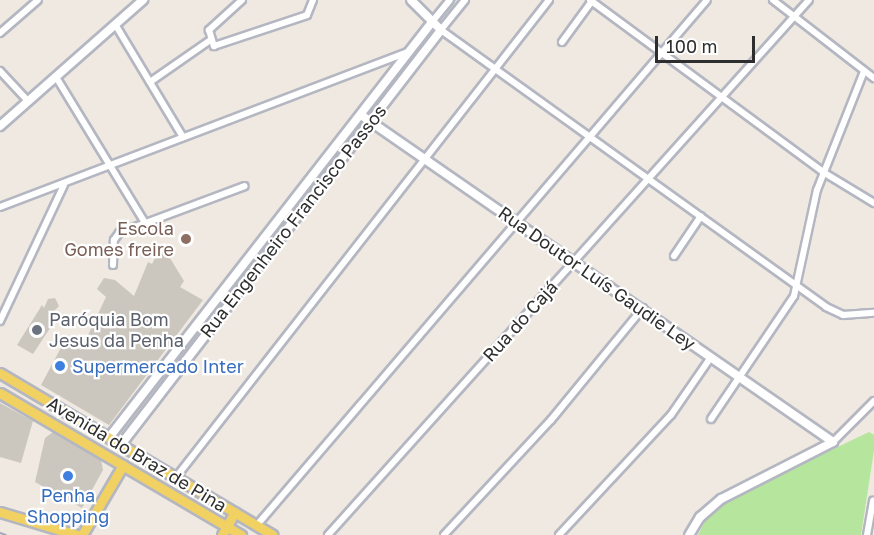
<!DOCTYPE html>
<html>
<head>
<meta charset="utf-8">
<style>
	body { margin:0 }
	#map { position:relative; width:874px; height:535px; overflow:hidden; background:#efe9e1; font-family:"Golos Text",sans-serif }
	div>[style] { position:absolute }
	.green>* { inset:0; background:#b6e59e }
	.stream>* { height:2px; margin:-1px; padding:0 1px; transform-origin:1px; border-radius:1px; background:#75cff0 }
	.building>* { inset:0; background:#cbc7bf }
	.roads { filter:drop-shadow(2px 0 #b4b7c1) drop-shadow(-2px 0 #b4b7c1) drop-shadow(0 2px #b4b7c1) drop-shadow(0 -2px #b4b7c1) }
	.minor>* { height:6px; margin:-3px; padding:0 3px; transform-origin:3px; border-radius:3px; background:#fff }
	.tertiary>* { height:8px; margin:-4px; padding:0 4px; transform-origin:4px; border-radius:4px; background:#fff }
	.primary>* { height:9px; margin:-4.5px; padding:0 4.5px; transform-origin:4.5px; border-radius:4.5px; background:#f2d163 }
	.rail>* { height:2px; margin:-1px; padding:0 1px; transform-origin:1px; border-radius:1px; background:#a3a6b8 }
	.dots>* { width:16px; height:16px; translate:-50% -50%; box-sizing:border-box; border:3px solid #fff; border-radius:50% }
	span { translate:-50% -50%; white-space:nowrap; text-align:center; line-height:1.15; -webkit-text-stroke:4.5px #fff; paint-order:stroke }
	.street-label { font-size:18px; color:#2e2e2e }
	.education-label { font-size:18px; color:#785e54 }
	.right { translate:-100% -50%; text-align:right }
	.worship-label { font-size:18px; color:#5b616d }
	.left { translate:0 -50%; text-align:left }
	.shop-label { font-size:18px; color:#366cbe }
	.scale { position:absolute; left:655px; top:36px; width:100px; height:27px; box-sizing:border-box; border:3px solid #2e2e2e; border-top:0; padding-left:8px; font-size:18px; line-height:21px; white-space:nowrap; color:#2e2e2e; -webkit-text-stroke:4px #fff; paint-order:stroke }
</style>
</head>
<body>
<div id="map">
	<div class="green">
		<div style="clip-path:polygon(869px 432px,874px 435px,874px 450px,861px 535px,698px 535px,707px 517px,731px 498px)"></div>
	</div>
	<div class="stream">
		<div style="left:181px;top:361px;width:453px;rotate:-52.8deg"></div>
	</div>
	<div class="building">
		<div style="clip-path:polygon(162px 245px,184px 281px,180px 287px,203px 300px,109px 425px,41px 385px,64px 342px,81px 350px,106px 297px,97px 289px,104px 278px,115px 280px,134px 296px,148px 262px,152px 264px)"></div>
		<div style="clip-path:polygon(55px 298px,59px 306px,53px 312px,58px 316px,33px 354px,17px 345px,42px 305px,44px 308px,48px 299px)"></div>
		<div style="clip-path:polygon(0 403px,33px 421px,21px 463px,0 457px)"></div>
		<div style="clip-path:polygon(53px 432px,101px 460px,103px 470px,82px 508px,35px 482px,45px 438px)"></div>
	</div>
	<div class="roads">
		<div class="minor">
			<div style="left:242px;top:0;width:45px;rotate:137.7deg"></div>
			<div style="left:209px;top:30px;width:17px;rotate:73deg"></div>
			<div style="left:214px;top:46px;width:98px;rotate:-18.4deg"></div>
			<div style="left:307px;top:15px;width:16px;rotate:-68deg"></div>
			<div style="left:465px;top:0;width:38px;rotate:129deg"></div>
			<div style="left:441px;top:30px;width:474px;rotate:35.7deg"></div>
			<div style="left:826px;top:307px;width:19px;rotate:25deg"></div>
			<div style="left:843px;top:315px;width:31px;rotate:-4deg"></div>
			<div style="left:590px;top:0;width:290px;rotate:36.4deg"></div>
			<div style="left:823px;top:172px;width:60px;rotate:31.3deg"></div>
			<div style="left:773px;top:0;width:128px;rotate:37.7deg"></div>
			<div style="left:432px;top:22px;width:28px;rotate:-51deg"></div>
			<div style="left:115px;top:24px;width:132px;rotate:59deg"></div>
			<div style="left:0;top:33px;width:50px;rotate:-41deg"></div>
			<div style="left:562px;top:42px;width:51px;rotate:-53.8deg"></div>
			<div style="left:0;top:71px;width:41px;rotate:47deg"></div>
			<div style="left:56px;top:77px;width:171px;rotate:58.6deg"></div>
			<div style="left:150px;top:82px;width:72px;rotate:-34.8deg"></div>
			<div style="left:0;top:207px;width:436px;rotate:-20.8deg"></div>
			<div style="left:674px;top:256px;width:48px;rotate:-56deg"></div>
			<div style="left:113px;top:265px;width:25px;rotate:-88deg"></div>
			<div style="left:114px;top:240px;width:9px;rotate:-54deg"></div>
			<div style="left:119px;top:233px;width:134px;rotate:-20.5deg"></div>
			<div style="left:0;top:321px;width:150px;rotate:-64.8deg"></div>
			<div style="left:711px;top:419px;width:148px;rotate:-56deg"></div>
			<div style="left:794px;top:296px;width:108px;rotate:-77.8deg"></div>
			<div style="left:817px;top:190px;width:128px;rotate:-68.4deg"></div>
			<div style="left:833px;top:442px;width:58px;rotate:-45deg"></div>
			<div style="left:177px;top:476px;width:604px;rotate:-51.99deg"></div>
			<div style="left:257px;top:525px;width:691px;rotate:-49.4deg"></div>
			<div style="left:328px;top:535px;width:719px;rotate:-48.04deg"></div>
			<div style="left:444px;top:535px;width:157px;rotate:-47.1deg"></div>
			<div style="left:551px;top:420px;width:145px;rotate:-50.6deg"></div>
			<div style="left:559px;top:535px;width:164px;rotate:-47deg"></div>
			<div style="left:671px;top:415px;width:70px;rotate:-55.4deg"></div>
			<div style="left:867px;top:535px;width:35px;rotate:-80deg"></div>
		</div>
		<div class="tertiary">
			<div style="left:361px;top:115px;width:574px;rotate:34.71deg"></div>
			<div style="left:833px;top:442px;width:126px;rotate:153deg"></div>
			<div style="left:721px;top:499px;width:28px;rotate:139deg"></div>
			<div style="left:700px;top:517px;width:21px;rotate:121deg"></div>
			<div style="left:0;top:126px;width:191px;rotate:-41.4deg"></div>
			<div style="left:111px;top:435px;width:523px;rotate:-52.14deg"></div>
			<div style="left:123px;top:442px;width:520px;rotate:-52.34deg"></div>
			<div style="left:441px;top:30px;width:42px;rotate:-135deg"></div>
		</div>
		<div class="primary">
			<div style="left:0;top:373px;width:317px;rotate:30.7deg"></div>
			<div style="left:0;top:393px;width:280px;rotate:30.5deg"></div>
			<div style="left:0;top:512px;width:80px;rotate:16.6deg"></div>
			<div style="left:82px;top:535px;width:81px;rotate:-59.6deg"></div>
			<div style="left:222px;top:535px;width:26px;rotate:-61deg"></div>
		</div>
	</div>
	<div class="rail">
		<div style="left:0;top:533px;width:6px;rotate:18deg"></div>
	</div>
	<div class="dots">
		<div style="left:186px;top:239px;background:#8d6e63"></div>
		<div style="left:37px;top:330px;background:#6b7280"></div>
		<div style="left:60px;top:366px;background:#3f7fe0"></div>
		<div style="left:68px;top:476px;background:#3f7fe0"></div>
	</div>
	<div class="street-label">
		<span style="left:293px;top:221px;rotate:-52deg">Rua Engenheiro Francisco Passos</span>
		<span style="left:597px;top:278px;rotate:35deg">Rua Doutor Luís Gaudie Ley</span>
		<span style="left:520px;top:321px;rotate:-48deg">Rua do Cajá</span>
		<span style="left:137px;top:454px;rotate:31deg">Avenida do Braz de Pina</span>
	</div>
	<div class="education-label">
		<span class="right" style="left:174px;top:239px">Escola<br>Gomes freire</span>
	</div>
	<div class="worship-label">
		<span class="left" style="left:49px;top:330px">Paróquia Bom<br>Jesus da Penha</span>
	</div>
	<div class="shop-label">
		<span class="left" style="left:72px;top:366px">Supermercado Inter</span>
		<span style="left:68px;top:506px">Penha<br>Shopping</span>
	</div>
	<div class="scale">100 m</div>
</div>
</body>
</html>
